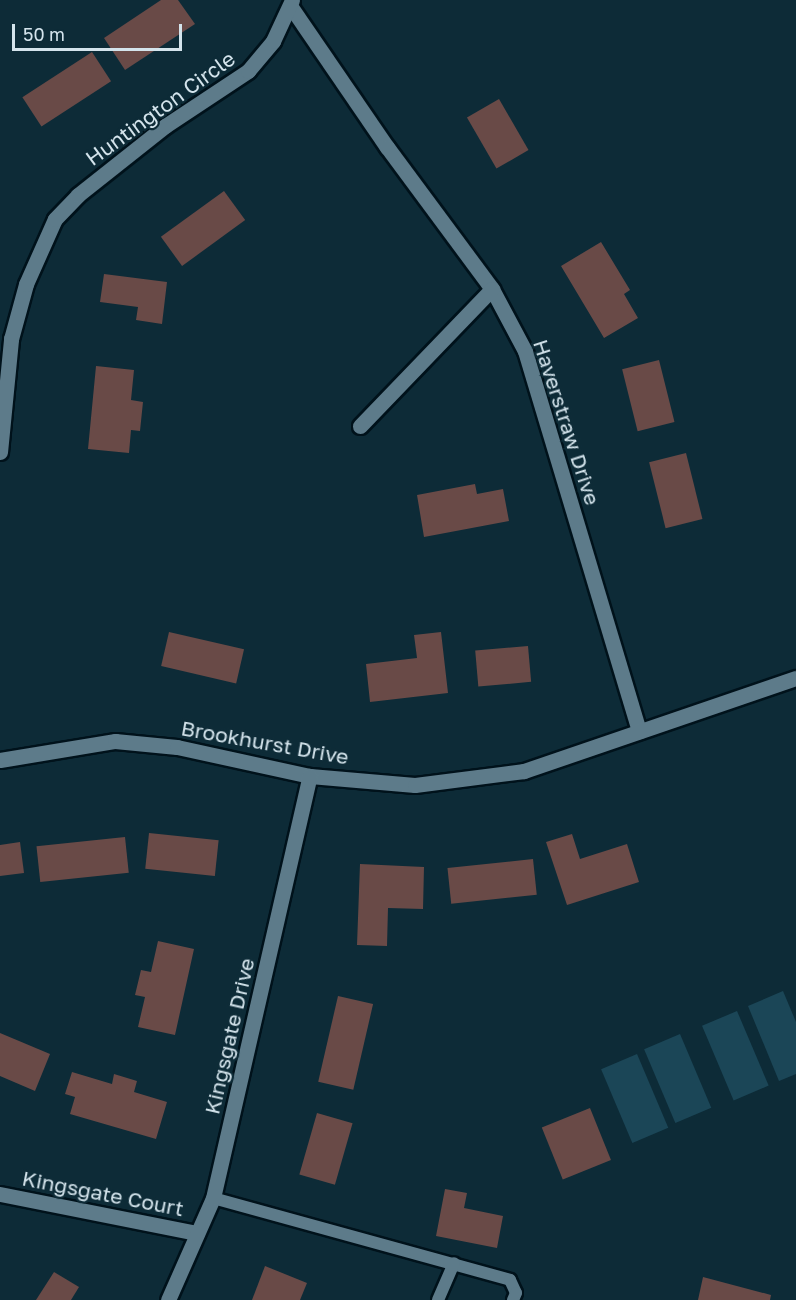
<!DOCTYPE html>
<html>
<head>
<meta charset="utf-8">
<style>
	body { margin:0 }
	#map { position:relative; width:796px; height:1300px; overflow:hidden; background:#0d2b37; font-family:"Golos Text",sans-serif }
	div>[style] { position:absolute }
	.green>* { inset:0; background:#1b4657; transform-origin:0 0 }
	.building>* { inset:0; background:#694a47; transform-origin:0 0 }
	.roads { filter:drop-shadow(2px 0 #00121b) drop-shadow(-2px 0 #00121b) drop-shadow(0 2px #00121b) drop-shadow(0 -2px #00121b) }
	.lane>* { height:12px; margin:-6px; padding:0 6px; transform-origin:6px; border-radius:6px; background:#5d7b8a }
	.street>* { height:15px; margin:-7.5px; padding:0 7.5px; transform-origin:7.5px; border-radius:7.5px; background:#5d7b8a }
	span { translate:-50% -50%; white-space:nowrap; text-align:center; line-height:1.15; -webkit-text-stroke:4.5px #0d2b37; paint-order:stroke }
	.street-label { font-size:21px; color:#d4e4ec }
	.scale { position:absolute; left:12px; top:24px; width:170px; height:27px; box-sizing:border-box; border:3px solid #d4e4ec; border-top:0; padding-left:8px; font-size:18px; line-height:21px; white-space:nowrap; color:#d4e4ec; -webkit-text-stroke:4px #0d2b37; paint-order:stroke }
</style>
</head>
<body>
<div id="map">
	<div class="green">
		<div style="clip-path:polygon(783px 991px,796px 1022px,796px 1074px,779px 1081px,748px 1006px)"></div>
		<div style="left:737px;top:1011px;width:81px;height:38px;rotate:67deg"></div>
		<div style="left:680px;top:1034px;width:80px;height:39px;rotate:67deg"></div>
		<div style="left:637px;top:1054px;width:80px;height:39px;rotate:67deg"></div>
	</div>
	<div class="building">
		<div style="clip-path:polygon(161px 0,178px 0,195px 24px,125px 70px,104px 38px)"></div>
		<div style="left:92px;top:52px;width:35px;height:83px;rotate:57deg"></div>
		<div style="left:499px;top:99px;width:59px;height:37px;rotate:60deg"></div>
		<div style="left:224px;top:191px;width:36px;height:78px;rotate:54deg"></div>
		<div style="clip-path:polygon(601px 242px,630px 290px,624px 294px,638px 318px,604px 338px,561px 266px)"></div>
		<div style="clip-path:polygon(104px 274px,167px 282px,162px 324px,136px 320px,138px 307px,100px 302px)"></div>
		<div style="left:659px;top:360px;width:64px;height:38px;rotate:76deg"></div>
		<div style="clip-path:polygon(96px 366px,134px 370px,131px 400px,143px 402px,140px 431px,131px 430px,129px 453px,88px 449px)"></div>
		<div style="left:686px;top:453px;width:68px;height:38px;rotate:76deg"></div>
		<div style="clip-path:polygon(475px 484px,477px 494px,503px 489px,509px 521px,424px 537px,417px 495px)"></div>
		<div style="left:169px;top:632px;width:77px;height:35px;rotate:13deg"></div>
		<div style="clip-path:polygon(441px 632px,448px 693px,370px 702px,366px 664px,417px 658px,414px 635px)"></div>
		<div style="left:528px;top:646px;width:36px;height:53px;rotate:85deg"></div>
		<div style="left:149px;top:833px;width:70px;height:36px;rotate:6deg"></div>
		<div style="clip-path:polygon(572px 834px,580px 859px,627px 844px,639px 882px,567px 905px,546px 842px)"></div>
		<div style="left:125px;top:837px;width:36px;height:89px;rotate:84deg"></div>
		<div style="clip-path:polygon(20px 842px,24px 873px,0 876px,0 845px)"></div>
		<div style="left:533px;top:859px;width:36px;height:86px;rotate:84deg"></div>
		<div style="clip-path:polygon(360px 864px,424px 867px,423px 909px,388px 908px,387px 946px,357px 945px)"></div>
		<div style="clip-path:polygon(158px 941px,194px 949px,175px 1035px,138px 1027px,145px 997px,135px 995px,141px 970px,151px 972px)"></div>
		<div style="left:338px;top:996px;width:36px;height:88px;rotate:13deg"></div>
		<div style="clip-path:polygon(0 1033px,50px 1054px,35px 1091px,0 1076px)"></div>
		<div style="clip-path:polygon(72px 1072px,112px 1084px,114px 1074px,137px 1081px,134px 1092px,167px 1102px,156px 1139px,70px 1114px,75px 1097px,65px 1094px)"></div>
		<div style="left:590px;top:1108px;width:56px;height:52px;rotate:68deg"></div>
		<div style="left:317px;top:1113px;width:37px;height:64px;rotate:16deg"></div>
		<div style="clip-path:polygon(445px 1189px,467px 1193px,464px 1208px,503px 1216px,497px 1248px,436px 1236px)"></div>
		<div style="clip-path:polygon(265px 1266px,307px 1283px,300px 1300px,252px 1300px)"></div>
		<div style="clip-path:polygon(54px 1272px,79px 1287px,71px 1300px,36px 1300px)"></div>
		<div style="clip-path:polygon(703px 1277px,771px 1295px,770px 1300px,698px 1300px)"></div>
	</div>
	<div class="roads">
		<div class="lane">
			<div style="left:213px;top:1198px;width:308px;rotate:15.4deg"></div>
			<div style="left:510px;top:1280px;width:14px;rotate:65deg"></div>
			<div style="left:516px;top:1293px;width:8px;rotate:113deg"></div>
			<div style="left:438px;top:1300px;width:40px;rotate:-66.6deg"></div>
		</div>
		<div class="street">
			<div style="left:291px;top:7px;width:170px;rotate:55.6deg"></div>
			<div style="left:387px;top:147px;width:177px;rotate:53.5deg"></div>
			<div style="left:492px;top:289px;width:70px;rotate:62deg"></div>
			<div style="left:525px;top:351px;width:397px;rotate:73.3deg"></div>
			<div style="left:360px;top:426px;width:190px;rotate:-46.1deg"></div>
			<div style="left:0;top:452px;width:114px;rotate:-84.4deg"></div>
			<div style="left:11px;top:339px;width:57px;rotate:-74.7deg"></div>
			<div style="left:26px;top:284px;width:71px;rotate:-66deg"></div>
			<div style="left:55px;top:219px;width:33px;rotate:-46deg"></div>
			<div style="left:78px;top:195px;width:111px;rotate:-38.4deg"></div>
			<div style="left:165px;top:126px;width:100px;rotate:-33.5deg"></div>
			<div style="left:248px;top:71px;width:39px;rotate:-50deg"></div>
			<div style="left:273px;top:41px;width:45px;rotate:-65.1deg"></div>
			<div style="left:0;top:760px;width:117px;rotate:-9.4deg"></div>
			<div style="left:115px;top:741px;width:62px;rotate:5.5deg"></div>
			<div style="left:177px;top:747px;width:136px;rotate:12.3deg"></div>
			<div style="left:310px;top:776px;width:105px;rotate:4.9deg"></div>
			<div style="left:415px;top:785px;width:110px;rotate:-7.3deg"></div>
			<div style="left:524px;top:771px;width:287px;rotate:-18.9deg"></div>
			<div style="left:0;top:1194px;width:201px;rotate:11.2deg"></div>
			<div style="left:168px;top:1300px;width:111px;rotate:-66.2deg"></div>
			<div style="left:213px;top:1198px;width:433px;rotate:-77.1deg"></div>
		</div>
	</div>
	<div class="street-label">
		<span style="left:160px;top:108px;rotate:-36deg">Huntington Circle</span>
		<span style="left:567px;top:422px;rotate:72deg">Haverstraw Drive</span>
		<span style="left:265px;top:742px;rotate:10deg">Brookhurst Drive</span>
		<span style="left:229px;top:1036px;rotate:-77deg">Kingsgate Drive</span>
		<span style="left:103px;top:1193px;rotate:11deg">Kingsgate Court</span>
	</div>
	<div class="scale">50 m</div>
</div>
</body>
</html>
